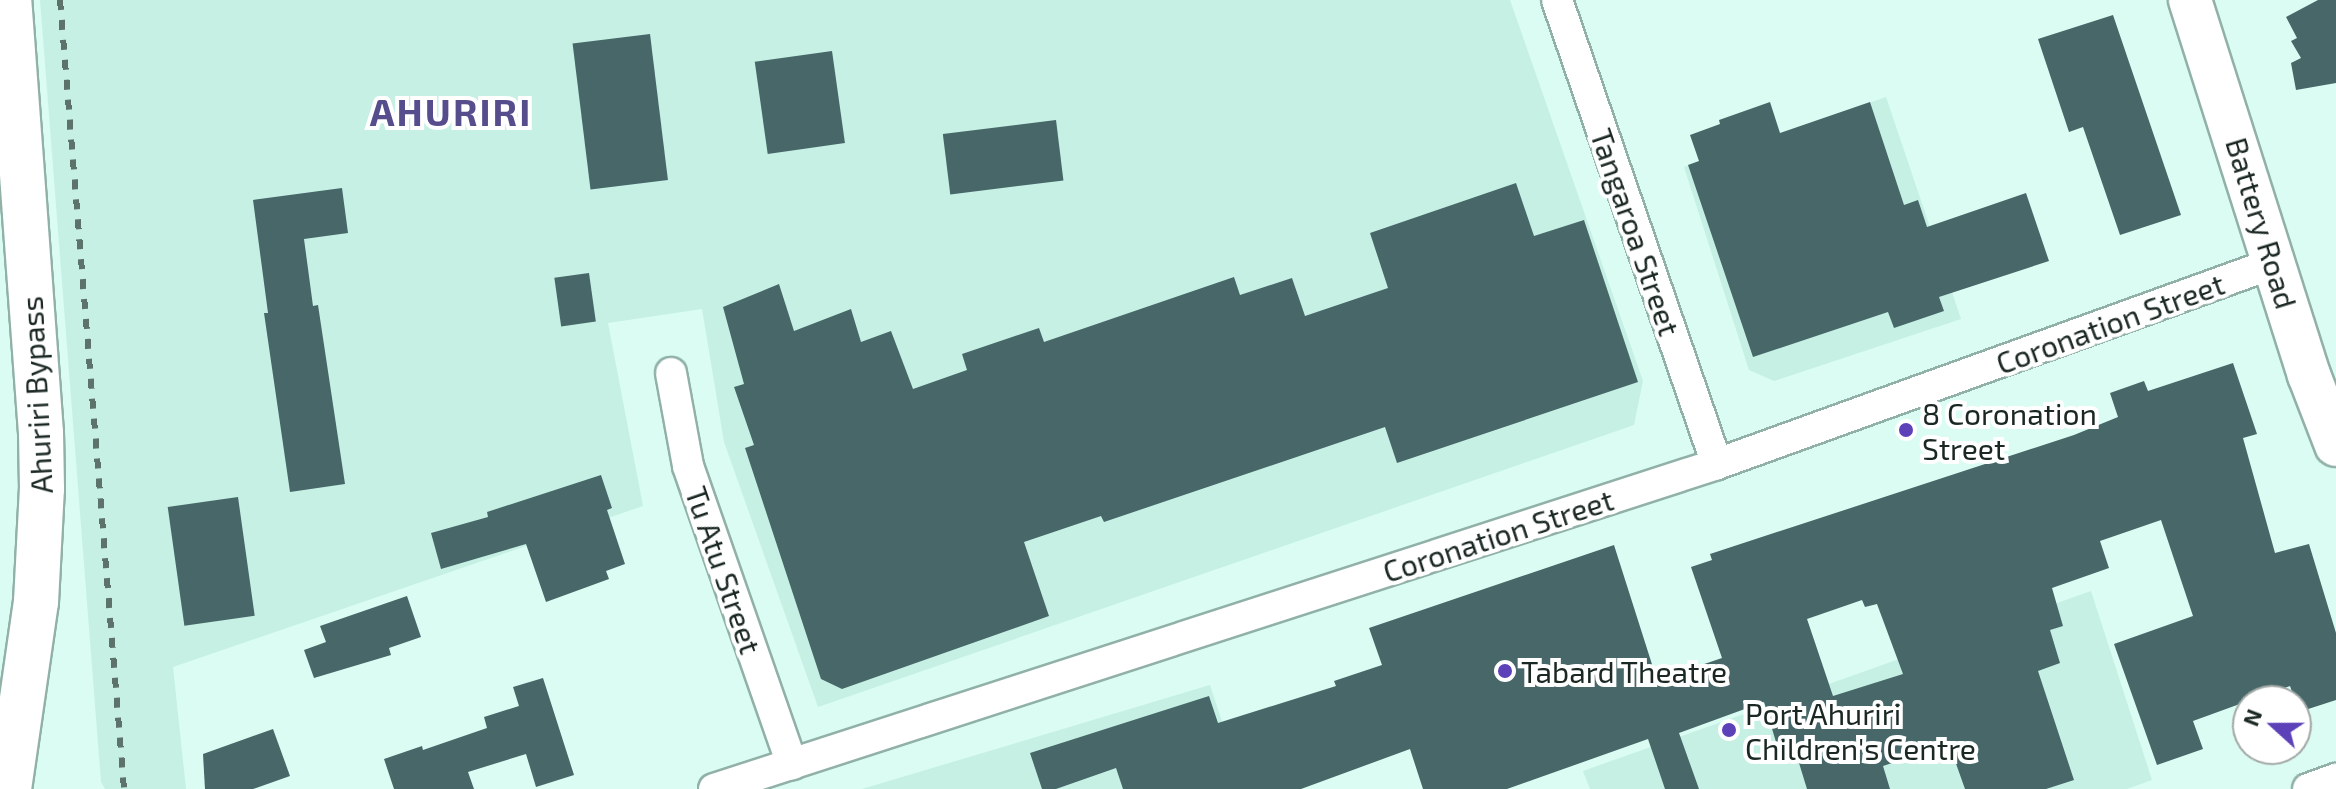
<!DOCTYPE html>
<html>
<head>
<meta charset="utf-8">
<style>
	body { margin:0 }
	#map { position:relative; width:2336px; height:789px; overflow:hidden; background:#dafcf2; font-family:"Exo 2",sans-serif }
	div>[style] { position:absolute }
	.built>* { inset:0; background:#c6f0e4 }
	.building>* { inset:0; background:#476769; transform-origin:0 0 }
	.roads { filter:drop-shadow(2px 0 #91b1a8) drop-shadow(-2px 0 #91b1a8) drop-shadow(0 2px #91b1a8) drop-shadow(0 -2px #91b1a8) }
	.street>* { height:30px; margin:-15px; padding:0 15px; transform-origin:15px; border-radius:15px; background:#fff }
	.secondary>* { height:42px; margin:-21px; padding:0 21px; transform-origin:21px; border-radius:21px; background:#fff }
	.highway>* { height:44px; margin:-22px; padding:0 22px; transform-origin:22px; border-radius:22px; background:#fff }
	.rail>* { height:6px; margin-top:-3px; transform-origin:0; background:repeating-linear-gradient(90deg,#5e726c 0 10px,transparent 0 20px) }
	.dots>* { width:22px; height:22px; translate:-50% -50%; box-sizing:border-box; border:4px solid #fff; border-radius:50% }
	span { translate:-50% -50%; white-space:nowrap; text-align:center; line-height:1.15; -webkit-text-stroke:8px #fff; paint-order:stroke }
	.street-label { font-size:30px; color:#1a2723 }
	.poi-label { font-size:30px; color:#1a2723 }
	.left { translate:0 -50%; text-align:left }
	.district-label { font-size:38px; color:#554d8c; font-weight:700; letter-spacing:2px }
	.north { position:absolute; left:2232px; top:685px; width:80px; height:80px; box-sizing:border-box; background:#fff; border:2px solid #a3a9a7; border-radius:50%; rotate:291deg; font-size:22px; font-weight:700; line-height:32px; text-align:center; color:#1a2723 }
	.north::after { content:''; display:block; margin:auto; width:28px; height:36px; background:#5c41b9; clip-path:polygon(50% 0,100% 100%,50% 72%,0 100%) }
</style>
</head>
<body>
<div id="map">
	<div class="built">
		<div style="clip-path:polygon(40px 0,1510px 0,1643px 381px,1634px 425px,818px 707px,724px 442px,702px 309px,608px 323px,643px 506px,173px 667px,186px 789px,105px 789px,101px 782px)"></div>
		<div style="clip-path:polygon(1886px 97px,1961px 319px,1774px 381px,1749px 370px,1684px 167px)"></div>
		<div style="clip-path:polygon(2091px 591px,2152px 780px,2127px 789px,1590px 789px,1583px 771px)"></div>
		<div style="clip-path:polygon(1210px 685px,1244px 789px,862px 789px)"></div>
	</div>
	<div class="building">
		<div style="clip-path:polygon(2318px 0,2336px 0,2336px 83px,2296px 90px,2291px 63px,2301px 58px,2291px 41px,2297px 38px,2286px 17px)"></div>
		<div style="clip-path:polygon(2113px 15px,2181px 215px,2120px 235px,2083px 127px,2069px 132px,2038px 39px)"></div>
		<div style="left:650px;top:34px;width:147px;height:78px;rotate:83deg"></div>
		<div style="left:832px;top:51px;width:93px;height:78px;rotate:82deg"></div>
		<div style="clip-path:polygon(1770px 102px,1780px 133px,1870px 102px,1904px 205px,1918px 200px,1927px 227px,2026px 193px,2049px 261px,1939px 297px,1944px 311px,1894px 328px,1888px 312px,1753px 357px,1688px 165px,1699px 161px,1690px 135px,1720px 124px,1719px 120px)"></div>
		<div style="left:1056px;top:120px;width:61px;height:114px;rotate:83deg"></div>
		<div style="clip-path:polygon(1516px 183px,1534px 236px,1584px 220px,1638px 382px,1397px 463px,1385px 427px,1104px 522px,1101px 516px,1024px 542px,1049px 616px,842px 689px,821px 679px,745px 448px,754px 445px,734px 387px,744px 384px,723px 307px,779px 284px,794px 331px,851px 309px,861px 342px,891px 331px,913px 389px,967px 370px,962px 354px,1039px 328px,1044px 342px,1234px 277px,1240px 295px,1292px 278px,1305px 316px,1388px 288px,1370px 233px)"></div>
		<div style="clip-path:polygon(342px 188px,348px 233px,304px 239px,313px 306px,318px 305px,345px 484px,290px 492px,264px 313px,268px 313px,253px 200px)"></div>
		<div style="left:589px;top:273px;width:49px;height:35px;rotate:82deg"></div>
		<div style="clip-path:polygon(evenodd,2233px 363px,2257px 434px,2243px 438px,2275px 553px,2309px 544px,2336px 633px,2336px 700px,2299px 712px,2290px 686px,2248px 701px,2193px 721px,2203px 749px,2157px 765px,2114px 644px,2193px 616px,2161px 520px,2100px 541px,2109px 568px,2052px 588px,2063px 626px,2050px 630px,2060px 663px,2038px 671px,2074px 780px,2046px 789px,1965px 789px,1949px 744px,1883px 766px,1890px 789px,1807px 789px,1791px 737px,1776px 742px,1764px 702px,1679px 733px,1699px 789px,1665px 789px,1648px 739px,1507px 789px,1423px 789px,1410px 749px,1301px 789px,1123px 789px,1116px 768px,1056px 789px,1042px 789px,1030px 753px,1209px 696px,1218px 723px,1336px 686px,1334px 681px,1382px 665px,1369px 628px,1614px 545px,1657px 680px,1722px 658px,1691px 567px,1712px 560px,1710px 554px,2074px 435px,2118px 417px,2110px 393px,2144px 381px,2148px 391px,2233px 363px,1862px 600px,1865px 607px,1877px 604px,1903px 674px,1833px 696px,1807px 619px,1862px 600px)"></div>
		<div style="clip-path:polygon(601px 475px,612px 508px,607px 510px,625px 564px,606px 571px,609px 579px,546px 602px,526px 544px,441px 569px,431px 533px,488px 517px,487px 512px)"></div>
		<div style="left:238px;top:497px;width:120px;height:71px;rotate:82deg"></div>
		<div style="clip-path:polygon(407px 596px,421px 637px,389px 648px,391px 655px,314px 678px,304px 650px,326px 642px,320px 626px)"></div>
		<div style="clip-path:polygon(543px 678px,574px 775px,536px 787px,526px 754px,468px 772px,474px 789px,394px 789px,384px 759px,422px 746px,423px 750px,487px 728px,484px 717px,519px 706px,513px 687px)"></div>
		<div style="clip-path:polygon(273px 729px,290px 776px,253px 789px,205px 789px,203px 754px)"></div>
	</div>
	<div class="roads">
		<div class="street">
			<div style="left:1557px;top:0;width:491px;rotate:71deg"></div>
			<div style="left:671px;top:373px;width:95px;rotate:79.6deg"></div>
			<div style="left:688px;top:466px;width:316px;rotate:70.8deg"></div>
			<div style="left:714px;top:789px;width:1054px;rotate:-17.95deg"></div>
			<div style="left:1717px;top:464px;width:592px;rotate:-19.84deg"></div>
			<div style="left:2308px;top:789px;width:30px;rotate:-20deg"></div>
		</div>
		<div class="secondary">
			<div style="left:2190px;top:0;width:393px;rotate:72.4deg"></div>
			<div style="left:2309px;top:375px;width:75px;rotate:68.9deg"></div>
		</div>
		<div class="highway">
			<div style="left:9px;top:789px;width:189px;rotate:-81.8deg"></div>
			<div style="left:36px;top:602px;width:113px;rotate:-87deg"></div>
			<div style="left:42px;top:489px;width:56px;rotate:-91deg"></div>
			<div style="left:41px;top:433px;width:434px;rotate:-94.2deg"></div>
		</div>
	</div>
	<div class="rail">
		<div style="left:60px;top:0;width:792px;rotate:85.36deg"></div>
	</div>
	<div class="dots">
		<div style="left:1906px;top:430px;background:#5c41b9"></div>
		<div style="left:1505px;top:671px;background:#5c41b9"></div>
		<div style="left:1729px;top:730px;background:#5c41b9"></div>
	</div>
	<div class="street-label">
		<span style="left:2262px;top:223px;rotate:73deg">Battery Road</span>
		<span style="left:1636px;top:232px;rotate:71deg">Tangaroa Street</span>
		<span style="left:2110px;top:323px;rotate:-20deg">Coronation Street</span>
		<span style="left:36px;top:395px;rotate:-93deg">Ahuriri Bypass</span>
		<span style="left:1498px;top:535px;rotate:-18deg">Coronation Street</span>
		<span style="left:724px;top:570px;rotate:71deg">Tu Atu Street</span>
	</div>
	<div class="poi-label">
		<span class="left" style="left:1922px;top:430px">8 Coronation<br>Street</span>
		<span class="left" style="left:1521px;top:671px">Tabard Theatre</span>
		<span class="left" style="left:1745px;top:730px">Port Ahuriri<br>Children's Centre</span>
	</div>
	<div class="district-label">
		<span style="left:451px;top:112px">AHURIRI</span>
	</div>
	<div class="north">N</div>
</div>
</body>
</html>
